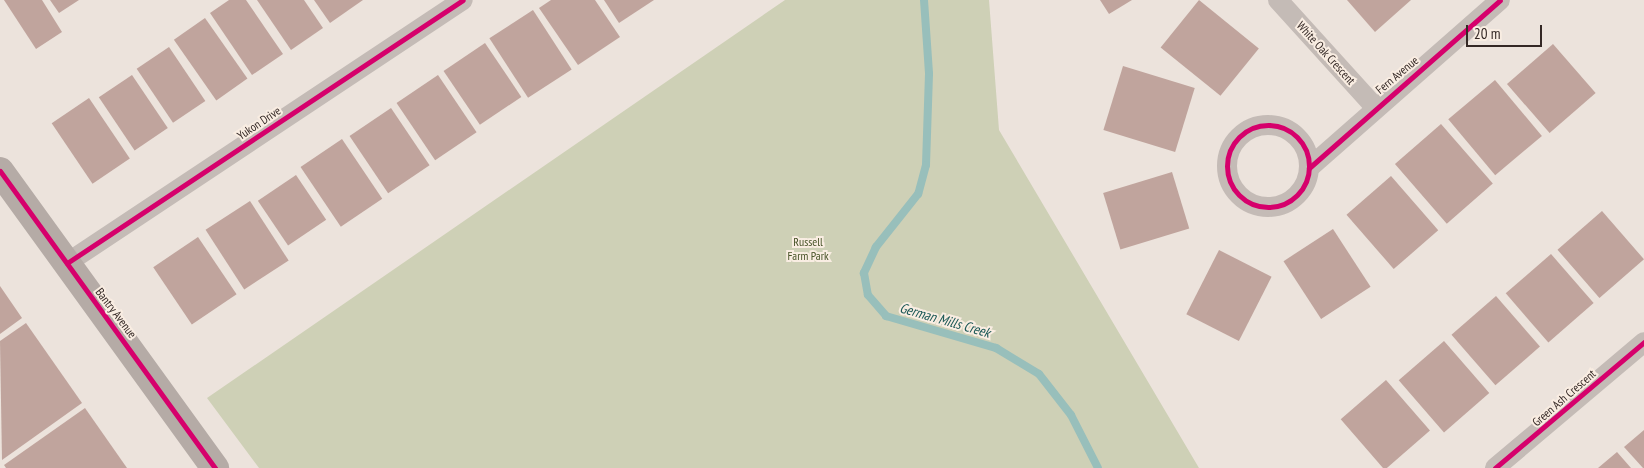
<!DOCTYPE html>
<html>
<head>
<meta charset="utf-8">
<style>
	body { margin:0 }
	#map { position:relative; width:1644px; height:468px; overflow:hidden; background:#ece3dc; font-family:"PT Sans Narrow",sans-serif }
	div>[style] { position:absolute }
	.green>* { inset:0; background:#ced0b6 }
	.stream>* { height:8px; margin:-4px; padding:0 4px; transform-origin:4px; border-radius:4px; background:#98bfbb }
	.building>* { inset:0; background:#c0a49d; transform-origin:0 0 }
	.street>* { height:20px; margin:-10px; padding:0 10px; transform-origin:10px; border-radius:10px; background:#c4bbb6 }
	.street>.ring { margin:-10px; padding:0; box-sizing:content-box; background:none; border:20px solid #c4bbb6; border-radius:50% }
	.secondary>* { height:28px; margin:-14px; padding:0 14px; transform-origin:14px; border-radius:14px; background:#b5aba6 }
	.cycleway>* { height:5px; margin:-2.5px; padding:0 2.5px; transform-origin:2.5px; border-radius:2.5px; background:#d6006c }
	.cycleway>.ring { margin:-2.5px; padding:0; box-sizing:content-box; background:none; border:5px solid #d6006c; border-radius:50% }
	span { translate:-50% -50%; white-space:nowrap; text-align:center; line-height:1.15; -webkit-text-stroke:4px #f9ede2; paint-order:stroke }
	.street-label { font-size:12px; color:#342825 }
	.park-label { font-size:12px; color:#475328 }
	.water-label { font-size:14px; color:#195755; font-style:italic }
	.scale { position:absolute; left:1466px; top:25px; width:76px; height:22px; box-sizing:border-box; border:2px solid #342825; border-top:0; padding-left:6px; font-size:15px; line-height:18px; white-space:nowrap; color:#342825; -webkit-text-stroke:4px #f9ede2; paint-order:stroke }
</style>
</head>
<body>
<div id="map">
	<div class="green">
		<div style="clip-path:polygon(785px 0,989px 0,999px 130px,1199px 468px,259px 468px,207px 398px)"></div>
	</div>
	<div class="stream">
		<div style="left:924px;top:0;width:74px;rotate:86.1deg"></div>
		<div style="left:929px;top:74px;width:91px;rotate:91.9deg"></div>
		<div style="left:926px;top:165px;width:30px;rotate:105deg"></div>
		<div style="left:918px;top:194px;width:68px;rotate:128.4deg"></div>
		<div style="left:876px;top:247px;width:29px;rotate:115deg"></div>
		<div style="left:864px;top:273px;width:22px;rotate:80deg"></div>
		<div style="left:868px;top:295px;width:28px;rotate:49deg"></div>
		<div style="left:886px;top:316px;width:115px;rotate:16.2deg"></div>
		<div style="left:996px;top:348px;width:50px;rotate:31.2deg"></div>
		<div style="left:1039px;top:374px;width:52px;rotate:52deg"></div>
		<div style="left:1071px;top:415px;width:59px;rotate:63deg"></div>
	</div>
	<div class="building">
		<div style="clip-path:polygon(4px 0,42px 0,62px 32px,36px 49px)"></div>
		<div style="clip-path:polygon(50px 0,79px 0,59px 13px)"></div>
		<div style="clip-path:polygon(229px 0,246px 0,283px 54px,252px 75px,210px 13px)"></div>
		<div style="clip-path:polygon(257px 0,304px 0,323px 28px,291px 50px)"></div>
		<div style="clip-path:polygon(314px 0,363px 0,330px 23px)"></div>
		<div style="clip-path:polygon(551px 0,595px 0,620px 37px,578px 65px,539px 8px)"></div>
		<div style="clip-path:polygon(604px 0,654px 0,619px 23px)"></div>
		<div style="clip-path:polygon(1100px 0,1132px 0,1109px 14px)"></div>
		<div style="left:1199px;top:0;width:77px;height:61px;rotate:39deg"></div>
		<div style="clip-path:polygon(1347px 0,1411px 0,1375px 32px)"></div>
		<div style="left:533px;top:10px;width:71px;height:52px;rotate:57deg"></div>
		<div style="left:205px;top:18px;width:74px;height:38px;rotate:55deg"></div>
		<div style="left:485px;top:43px;width:65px;height:50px;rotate:56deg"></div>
		<div style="left:1553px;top:44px;width:65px;height:61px;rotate:49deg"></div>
		<div style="left:169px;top:47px;width:65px;height:39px;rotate:56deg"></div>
		<div style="left:1123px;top:66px;width:75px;height:67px;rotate:17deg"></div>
		<div style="left:132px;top:75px;width:64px;height:40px;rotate:56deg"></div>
		<div style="left:438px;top:75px;width:69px;height:50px;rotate:56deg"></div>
		<div style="left:1495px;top:80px;width:73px;height:61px;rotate:50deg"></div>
		<div style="left:89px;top:98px;width:73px;height:45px;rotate:56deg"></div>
		<div style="left:391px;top:108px;width:69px;height:50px;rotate:56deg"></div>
		<div style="left:1441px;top:124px;width:79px;height:61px;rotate:49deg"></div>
		<div style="left:342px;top:139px;width:72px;height:50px;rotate:56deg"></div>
		<div style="left:1172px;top:172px;width:59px;height:72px;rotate:73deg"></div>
		<div style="left:296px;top:175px;width:54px;height:46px;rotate:56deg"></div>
		<div style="left:1391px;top:176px;width:72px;height:59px;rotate:49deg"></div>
		<div style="left:250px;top:201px;width:71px;height:53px;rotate:57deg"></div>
		<div style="left:1602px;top:211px;width:64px;height:59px;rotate:49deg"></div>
		<div style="left:1333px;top:229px;width:69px;height:59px;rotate:57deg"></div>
		<div style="left:198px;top:237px;width:69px;height:54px;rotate:56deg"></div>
		<div style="left:1219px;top:250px;width:59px;height:72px;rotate:27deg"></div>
		<div style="left:1551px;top:254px;width:65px;height:60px;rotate:49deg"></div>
		<div style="clip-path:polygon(0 286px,22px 318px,0 334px)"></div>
		<div style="left:1496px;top:296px;width:67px;height:59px;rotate:49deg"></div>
		<div style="clip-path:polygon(26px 323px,82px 403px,2px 460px,0 341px)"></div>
		<div style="left:1444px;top:341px;width:69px;height:60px;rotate:49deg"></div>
		<div style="left:1386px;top:380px;width:67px;height:60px;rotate:49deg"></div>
		<div style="clip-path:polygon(85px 408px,127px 468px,6px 468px,4px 465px)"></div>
		<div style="clip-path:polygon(1644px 430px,1644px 468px,1643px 468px,1624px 447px)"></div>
		<div style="clip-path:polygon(1617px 452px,1631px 468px,1598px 468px)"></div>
	</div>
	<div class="street">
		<div style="left:1278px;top:0;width:144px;rotate:47.8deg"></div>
		<div class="ring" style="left:1227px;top:125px;width:62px;height:62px"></div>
		<div style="left:1309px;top:168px;width:254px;rotate:-41.3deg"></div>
		<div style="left:67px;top:263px;width:475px;rotate:-33.6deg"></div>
		<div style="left:1495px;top:468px;width:195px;rotate:-40.2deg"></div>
	</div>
	<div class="secondary">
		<div style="left:0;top:171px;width:367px;rotate:54.1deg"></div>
	</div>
	<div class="cycleway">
		<div class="ring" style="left:1227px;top:125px;width:77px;height:77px"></div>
		<div style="left:1309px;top:168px;width:254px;rotate:-41.3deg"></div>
		<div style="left:0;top:171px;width:367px;rotate:54.1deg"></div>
		<div style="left:67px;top:263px;width:475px;rotate:-33.6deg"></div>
		<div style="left:1495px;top:468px;width:195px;rotate:-40.2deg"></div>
	</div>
	<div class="street-label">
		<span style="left:1326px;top:53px;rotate:48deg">White Oak Crescent</span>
		<span style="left:1397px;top:75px;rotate:-40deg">Fern Avenue</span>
		<span style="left:259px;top:123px;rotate:-34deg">Yukon Drive</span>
		<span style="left:116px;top:313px;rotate:53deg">Bantry Avenue</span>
		<span style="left:1564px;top:398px;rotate:-41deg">Green Ash Crescent</span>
	</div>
	<div class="park-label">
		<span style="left:808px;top:249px">Russell<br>Farm Park</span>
	</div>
	<div class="water-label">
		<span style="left:945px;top:320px;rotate:16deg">German Mills Creek</span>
	</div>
	<div class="scale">20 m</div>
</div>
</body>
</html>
